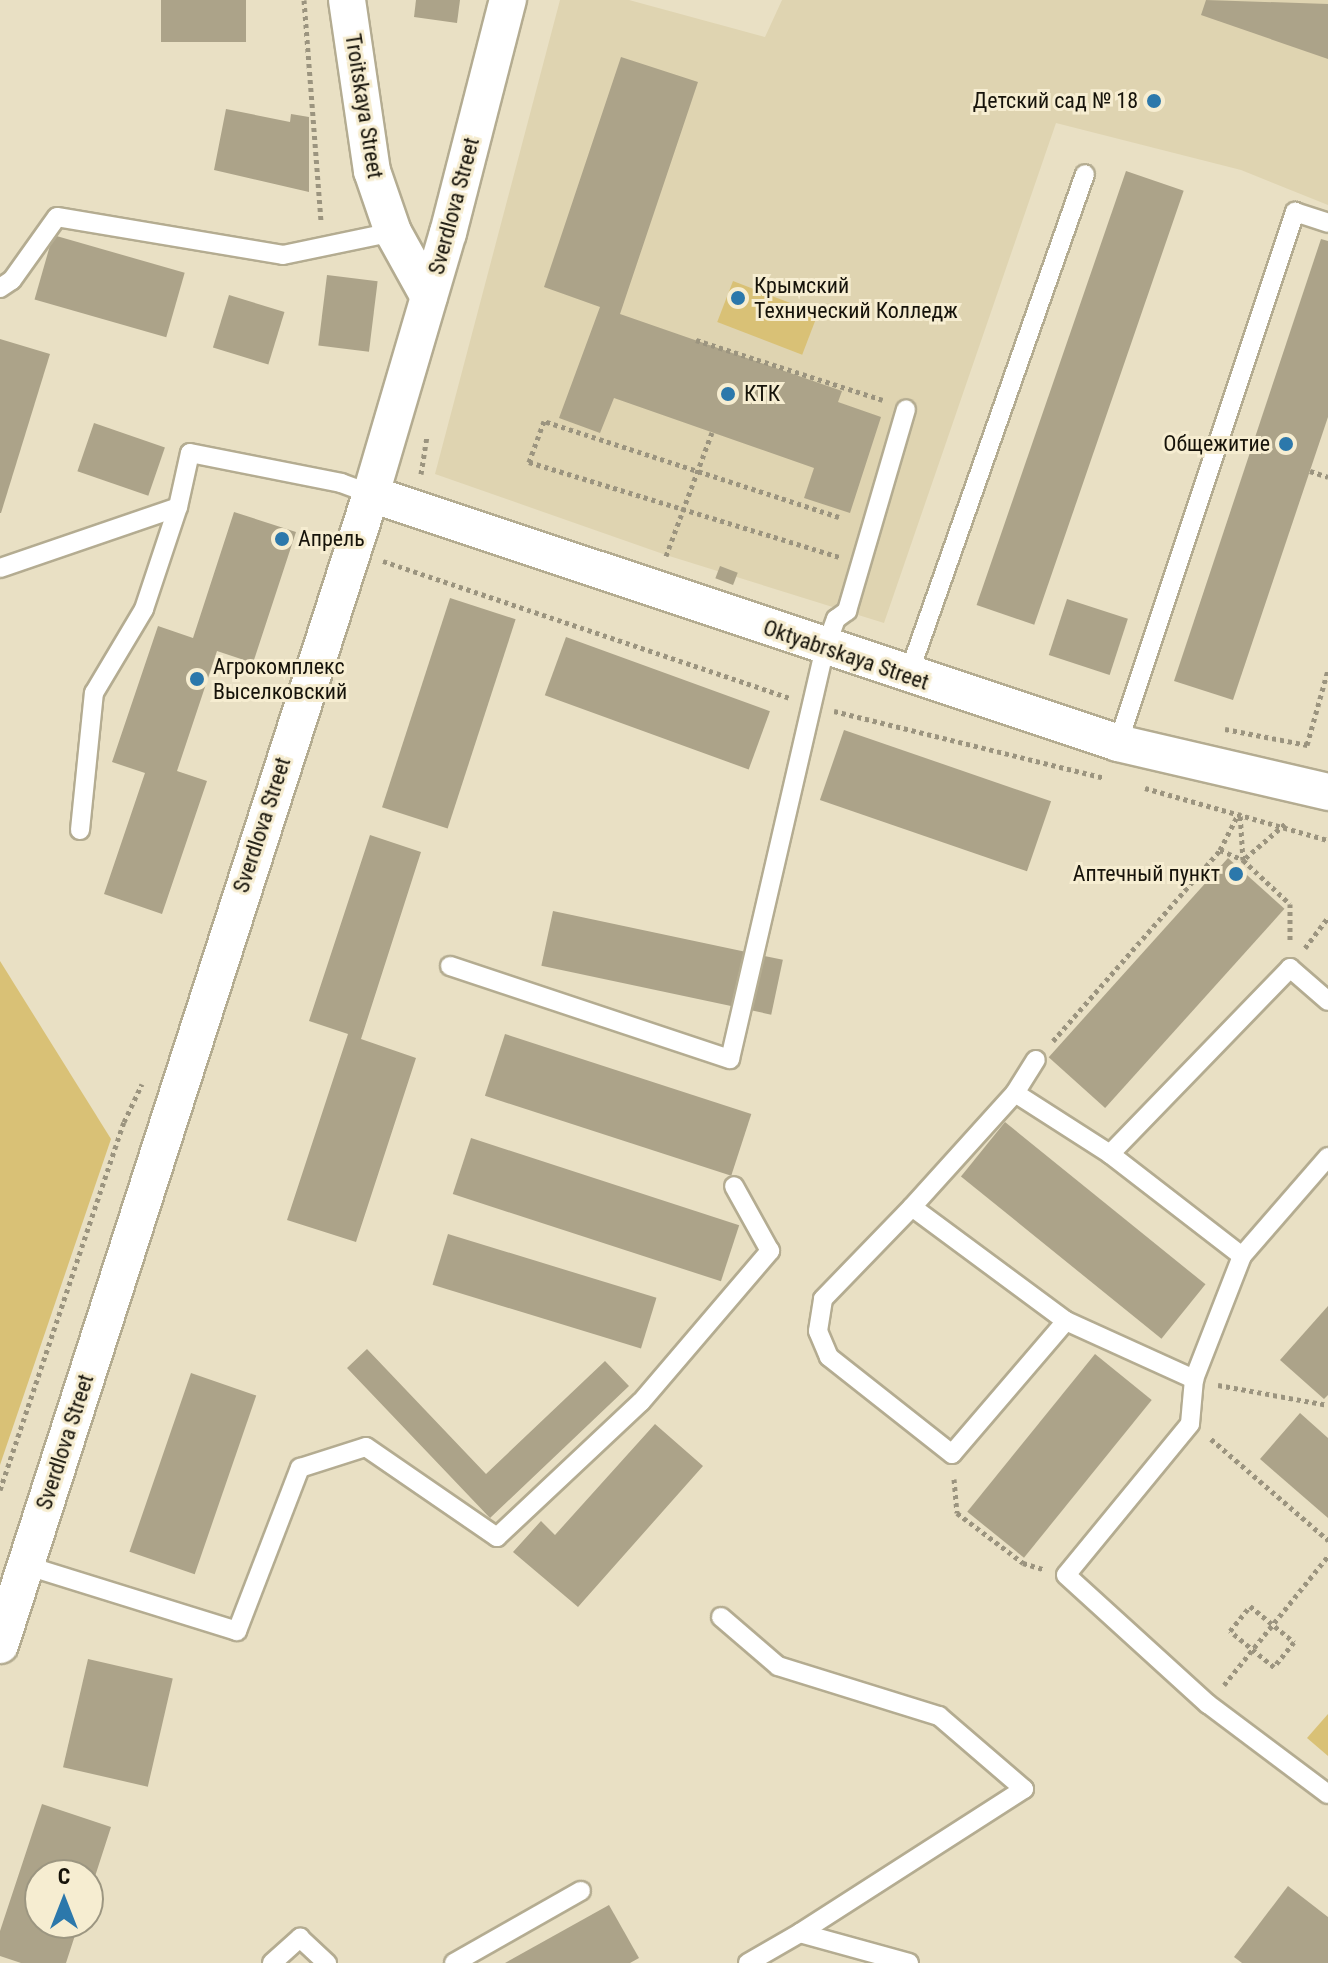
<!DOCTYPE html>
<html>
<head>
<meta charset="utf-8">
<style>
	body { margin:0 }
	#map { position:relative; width:1328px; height:1963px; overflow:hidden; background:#e9e0c4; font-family:"Roboto Condensed",sans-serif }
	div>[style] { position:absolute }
	.built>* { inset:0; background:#dfd4b1 }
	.green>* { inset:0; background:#d9c176; transform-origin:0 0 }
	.building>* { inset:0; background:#aca389; transform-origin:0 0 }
	.path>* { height:5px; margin-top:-2.5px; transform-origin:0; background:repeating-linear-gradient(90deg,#9b947f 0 4px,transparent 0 8px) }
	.roads { filter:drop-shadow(2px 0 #b4ac91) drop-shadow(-2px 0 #b4ac91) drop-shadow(0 2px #b4ac91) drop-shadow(0 -2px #b4ac91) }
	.service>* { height:18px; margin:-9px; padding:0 9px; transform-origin:9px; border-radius:9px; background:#fff }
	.minor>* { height:36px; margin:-18px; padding:0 18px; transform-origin:18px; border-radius:18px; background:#fff }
	.dots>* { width:22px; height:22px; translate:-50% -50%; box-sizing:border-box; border:4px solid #f6edd1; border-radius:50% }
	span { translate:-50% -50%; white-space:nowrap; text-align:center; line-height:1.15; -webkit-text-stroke:6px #f6edd1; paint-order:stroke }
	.poi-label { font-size:22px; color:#16130a }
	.right { translate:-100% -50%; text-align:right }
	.left { translate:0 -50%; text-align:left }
	.street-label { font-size:22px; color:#16130a }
	.north { position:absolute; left:24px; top:1859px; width:80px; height:80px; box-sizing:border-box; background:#f6edd1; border:2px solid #9c9681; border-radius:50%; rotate:0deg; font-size:22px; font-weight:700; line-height:32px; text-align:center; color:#16130a }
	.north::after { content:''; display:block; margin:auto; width:28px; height:36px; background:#2c78ab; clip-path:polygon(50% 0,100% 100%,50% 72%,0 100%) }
</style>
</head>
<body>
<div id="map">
	<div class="built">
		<div style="clip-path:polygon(560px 0,629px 0,765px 37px,782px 0,1328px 0,1328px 205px,1241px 170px,1056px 123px,884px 623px,666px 555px,435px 474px)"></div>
	</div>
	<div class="green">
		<div style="left:733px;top:281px;width:91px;height:44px;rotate:21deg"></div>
		<div style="clip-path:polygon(0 961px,111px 1139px,0 1465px)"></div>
		<div style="clip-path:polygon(1328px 1714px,1328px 1756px,1307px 1738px)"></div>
	</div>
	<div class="building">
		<div style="left:161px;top:0;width:85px;height:42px"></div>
		<div style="clip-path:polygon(416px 0,460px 0,457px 23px,414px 17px)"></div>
		<div style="clip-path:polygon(1206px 0,1328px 4px,1328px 59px,1201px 15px)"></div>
		<div style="clip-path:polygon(621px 57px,698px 82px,620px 314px,842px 391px,838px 402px,881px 417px,850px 513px,804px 498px,814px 468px,614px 398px,600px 433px,559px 418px,600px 307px,544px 287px)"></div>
		<div style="clip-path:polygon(226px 109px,290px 122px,291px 114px,309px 117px,309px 192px,214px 170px)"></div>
		<div style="left:1126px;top:171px;width:61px;height:459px;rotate:19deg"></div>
		<div style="left:53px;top:235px;width:137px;height:67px;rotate:16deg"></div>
		<div style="clip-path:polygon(1321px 239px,1328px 241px,1328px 417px,1233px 700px,1174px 681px)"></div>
		<div style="left:327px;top:275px;width:51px;height:71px;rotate:7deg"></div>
		<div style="left:229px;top:295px;width:58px;height:55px;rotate:17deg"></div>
		<div style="clip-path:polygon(0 339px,50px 354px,1px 513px,0 513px)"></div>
		<div style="left:94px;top:423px;width:75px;height:51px;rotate:19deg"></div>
		<div style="clip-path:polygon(234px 512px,296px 532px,253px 663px,217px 651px,177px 771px,207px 781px,162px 914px,104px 894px,145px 773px,112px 762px,158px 626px,193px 638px)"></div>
		<div style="left:720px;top:566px;width:19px;height:13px;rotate:21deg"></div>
		<div style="left:450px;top:598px;width:69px;height:220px;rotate:18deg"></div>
		<div style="left:1067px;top:599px;width:64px;height:59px;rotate:18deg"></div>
		<div style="left:566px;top:637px;width:217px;height:62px;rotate:20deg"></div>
		<div style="left:844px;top:730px;width:219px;height:74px;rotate:19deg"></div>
		<div style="clip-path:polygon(370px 835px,421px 852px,361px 1039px,416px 1058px,356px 1242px,287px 1220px,348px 1034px,309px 1021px)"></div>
		<div style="left:1228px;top:858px;width:76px;height:268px;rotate:42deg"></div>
		<div style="left:553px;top:911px;width:235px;height:56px;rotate:12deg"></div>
		<div style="left:505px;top:1034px;width:259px;height:65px;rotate:18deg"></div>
		<div style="left:1005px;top:1122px;width:258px;height:70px;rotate:39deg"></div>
		<div style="left:471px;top:1138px;width:282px;height:59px;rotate:18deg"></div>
		<div style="left:448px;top:1234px;width:218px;height:53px;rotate:17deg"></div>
		<div style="clip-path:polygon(1328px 1306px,1328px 1395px,1324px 1399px,1280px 1360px)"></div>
		<div style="clip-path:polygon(367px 1349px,486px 1474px,605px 1361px,629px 1386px,490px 1518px,347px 1368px)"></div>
		<div style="left:1095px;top:1354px;width:73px;height:203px;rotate:39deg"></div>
		<div style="left:191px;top:1373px;width:69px;height:189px;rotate:19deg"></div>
		<div style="clip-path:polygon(1300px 1413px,1328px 1438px,1328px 1518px,1260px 1459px)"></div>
		<div style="clip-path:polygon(655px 1424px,703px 1466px,578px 1607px,513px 1552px,541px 1521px,555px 1535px)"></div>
		<div style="left:88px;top:1659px;width:87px;height:111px;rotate:13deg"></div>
		<div style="clip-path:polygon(42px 1804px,111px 1827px,89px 1895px,88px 1875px,40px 1875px,40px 1923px,79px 1923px,66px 1963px,21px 1963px,0 1956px,0 1931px)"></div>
		<div style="clip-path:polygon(1288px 1886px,1328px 1917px,1328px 1963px,1242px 1963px,1234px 1957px)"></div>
		<div style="clip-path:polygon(609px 1905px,639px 1958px,630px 1963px,505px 1963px)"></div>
	</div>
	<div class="path">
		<div style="left:304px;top:0;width:223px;rotate:85.6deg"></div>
		<div style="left:696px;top:340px;width:196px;rotate:17.8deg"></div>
		<div style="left:1310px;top:471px;width:19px;rotate:18deg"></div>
		<div style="left:421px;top:474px;width:37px;rotate:-81deg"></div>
		<div style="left:839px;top:517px;width:310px;rotate:-162deg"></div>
		<div style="left:544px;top:421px;width:44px;rotate:110.1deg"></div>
		<div style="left:529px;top:462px;width:325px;rotate:17deg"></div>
		<div style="left:666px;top:556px;width:132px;rotate:-69.6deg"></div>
		<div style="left:383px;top:561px;width:429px;rotate:18.6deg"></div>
		<div style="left:834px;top:711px;width:278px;rotate:13.9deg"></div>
		<div style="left:1225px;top:729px;width:84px;rotate:11deg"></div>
		<div style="left:1307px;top:745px;width:78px;rotate:-74.4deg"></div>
		<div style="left:1145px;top:788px;width:190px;rotate:15.9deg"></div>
		<div style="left:1285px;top:824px;width:55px;rotate:139.4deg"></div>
		<div style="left:1243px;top:860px;width:64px;rotate:43.1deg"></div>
		<div style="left:1290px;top:904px;width:39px;rotate:90deg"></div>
		<div style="left:1220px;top:850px;width:39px;rotate:-63deg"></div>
		<div style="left:1305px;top:948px;width:39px;rotate:-53deg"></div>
		<div style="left:1053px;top:1041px;width:254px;rotate:-48.8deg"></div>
		<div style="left:1220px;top:850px;width:25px;rotate:23deg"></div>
		<div style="left:1243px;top:860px;width:48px;rotate:-93.6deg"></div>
		<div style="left:1218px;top:1385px;width:112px;rotate:10.3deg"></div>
		<div style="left:1211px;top:1439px;width:155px;rotate:40.8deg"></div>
		<div style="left:954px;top:1479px;width:34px;rotate:85deg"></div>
		<div style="left:957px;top:1513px;width:83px;rotate:37.1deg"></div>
		<div style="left:1023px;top:1563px;width:21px;rotate:17deg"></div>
		<div style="left:0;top:1490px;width:388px;rotate:-71.4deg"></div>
		<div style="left:124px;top:1122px;width:42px;rotate:-64.7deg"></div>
		<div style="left:1250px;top:1606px;width:57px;rotate:39.3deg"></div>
		<div style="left:1294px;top:1642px;width:32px;rotate:129deg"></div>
		<div style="left:1274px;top:1667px;width:57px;rotate:-140.7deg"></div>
		<div style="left:1230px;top:1631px;width:32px;rotate:-51deg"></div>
		<div style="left:1224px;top:1685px;width:166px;rotate:-51.1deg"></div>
	</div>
	<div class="roads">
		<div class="service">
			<div style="left:0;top:288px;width:14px;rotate:-34deg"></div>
			<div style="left:12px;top:280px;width:77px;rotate:-54.5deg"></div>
			<div style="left:57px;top:217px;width:229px;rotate:9.5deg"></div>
			<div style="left:283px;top:255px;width:112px;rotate:-11.8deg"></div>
			<div style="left:0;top:568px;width:188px;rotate:-18.9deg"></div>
			<div style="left:908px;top:676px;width:532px;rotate:-70.58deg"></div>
			<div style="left:1118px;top:743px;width:560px;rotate:-71.57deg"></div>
			<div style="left:1295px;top:212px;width:35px;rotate:18deg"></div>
			<div style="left:80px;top:830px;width:138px;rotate:-84.2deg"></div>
			<div style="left:94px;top:693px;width:98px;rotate:-59.2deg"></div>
			<div style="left:144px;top:609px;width:108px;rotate:-71.6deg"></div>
			<div style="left:178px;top:507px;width:55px;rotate:-77.5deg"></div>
			<div style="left:190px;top:453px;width:154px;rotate:11.2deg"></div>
			<div style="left:341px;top:483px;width:32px;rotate:20deg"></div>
			<div style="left:450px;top:966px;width:295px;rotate:18.4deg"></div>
			<div style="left:730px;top:1059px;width:421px;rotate:-77deg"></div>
			<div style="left:825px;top:649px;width:32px;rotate:-70deg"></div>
			<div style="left:836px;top:619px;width:14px;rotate:-36deg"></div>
			<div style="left:847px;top:611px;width:210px;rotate:-73.7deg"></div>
			<div style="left:1015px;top:1093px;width:113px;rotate:32.7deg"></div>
			<div style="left:1328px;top:1157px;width:131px;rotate:131deg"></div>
			<div style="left:1242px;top:1256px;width:132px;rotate:111.3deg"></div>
			<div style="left:1194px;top:1379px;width:45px;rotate:95.1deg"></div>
			<div style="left:1190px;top:1424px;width:195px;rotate:129.4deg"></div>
			<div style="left:1066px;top:1575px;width:192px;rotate:42.3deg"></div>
			<div style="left:1208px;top:1704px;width:150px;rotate:36.9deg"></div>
			<div style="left:912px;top:1207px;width:154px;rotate:-47.9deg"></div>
			<div style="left:1015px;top:1093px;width:39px;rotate:-58deg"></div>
			<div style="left:1242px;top:1256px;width:167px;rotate:-142.3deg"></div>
			<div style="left:1110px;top:1154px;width:259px;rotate:-45.9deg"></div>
			<div style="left:1290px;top:968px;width:50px;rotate:41deg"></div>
			<div style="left:1066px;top:1321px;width:175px;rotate:130.6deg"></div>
			<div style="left:952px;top:1454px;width:157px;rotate:-141.7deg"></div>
			<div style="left:829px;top:1357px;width:28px;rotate:-113deg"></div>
			<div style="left:818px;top:1331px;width:32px;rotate:-81deg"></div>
			<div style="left:823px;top:1299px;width:128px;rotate:-45.9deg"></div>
			<div style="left:912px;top:1207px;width:192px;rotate:36.5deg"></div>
			<div style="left:1066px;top:1321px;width:141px;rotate:24.4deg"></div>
			<div style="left:25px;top:1565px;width:222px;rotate:17.3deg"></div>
			<div style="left:237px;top:1631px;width:175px;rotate:-68.9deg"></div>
			<div style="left:300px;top:1468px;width:69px;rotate:-17.7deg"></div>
			<div style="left:366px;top:1447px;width:159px;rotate:34.5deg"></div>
			<div style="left:497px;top:1537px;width:197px;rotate:-43.2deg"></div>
			<div style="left:641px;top:1402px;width:199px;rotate:-49.5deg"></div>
			<div style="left:770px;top:1251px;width:74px;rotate:-119deg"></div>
			<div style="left:721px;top:1617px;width:75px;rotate:40.7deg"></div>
			<div style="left:778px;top:1666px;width:169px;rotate:17.3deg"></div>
			<div style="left:939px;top:1716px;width:112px;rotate:40.7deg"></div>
			<div style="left:1024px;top:1789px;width:266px;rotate:147.3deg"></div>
			<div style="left:272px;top:1963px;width:38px;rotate:-42deg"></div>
			<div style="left:300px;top:1938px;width:37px;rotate:43deg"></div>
			<div style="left:454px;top:1963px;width:146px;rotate:-29.6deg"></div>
			<div style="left:748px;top:1963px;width:60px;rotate:-30deg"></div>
			<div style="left:800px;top:1933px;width:113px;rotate:15.4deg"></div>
		</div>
		<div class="minor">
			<div style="left:347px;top:0;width:173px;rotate:81.7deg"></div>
			<div style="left:372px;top:171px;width:65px;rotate:71deg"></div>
			<div style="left:393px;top:232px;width:74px;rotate:61deg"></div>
			<div style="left:371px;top:494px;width:787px;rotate:18.43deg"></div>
			<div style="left:1118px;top:743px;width:216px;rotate:13.1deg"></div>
			<div style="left:0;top:1645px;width:1209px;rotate:-72.13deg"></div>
			<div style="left:371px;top:494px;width:272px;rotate:-73.6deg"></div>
			<div style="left:448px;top:233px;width:241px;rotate:-75.6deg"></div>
		</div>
	</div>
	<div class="dots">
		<div style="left:1154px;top:101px;background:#2c78ab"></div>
		<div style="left:738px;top:298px;background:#2c78ab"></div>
		<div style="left:728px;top:394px;background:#2c78ab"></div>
		<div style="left:1286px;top:444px;background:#2c78ab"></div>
		<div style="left:282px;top:539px;background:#2c78ab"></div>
		<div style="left:197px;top:679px;background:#2c78ab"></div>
		<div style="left:1236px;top:874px;background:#2c78ab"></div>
	</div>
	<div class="poi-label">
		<span class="right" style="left:1138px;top:101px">Детский сад № 18</span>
		<span class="left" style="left:754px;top:298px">Крымский<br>Технический Колледж</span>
		<span class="left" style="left:744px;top:394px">КТК</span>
		<span class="right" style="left:1270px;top:444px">Общежитие</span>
		<span class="left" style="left:298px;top:539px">Апрель</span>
		<span class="left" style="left:213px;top:679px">Агрокомплекс<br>Выселковский</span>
		<span class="right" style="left:1220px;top:874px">Аптечный пункт</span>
	</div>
	<div class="street-label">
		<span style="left:364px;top:106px;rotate:81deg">Troitskaya Street</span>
		<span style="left:454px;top:206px;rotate:-75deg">Sverdlova Street</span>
		<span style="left:846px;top:655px;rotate:19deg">Oktyabrskaya Street</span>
		<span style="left:262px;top:825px;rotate:-72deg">Sverdlova Street</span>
		<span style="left:65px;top:1442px;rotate:-72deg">Sverdlova Street</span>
	</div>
	<div class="north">С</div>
</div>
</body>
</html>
